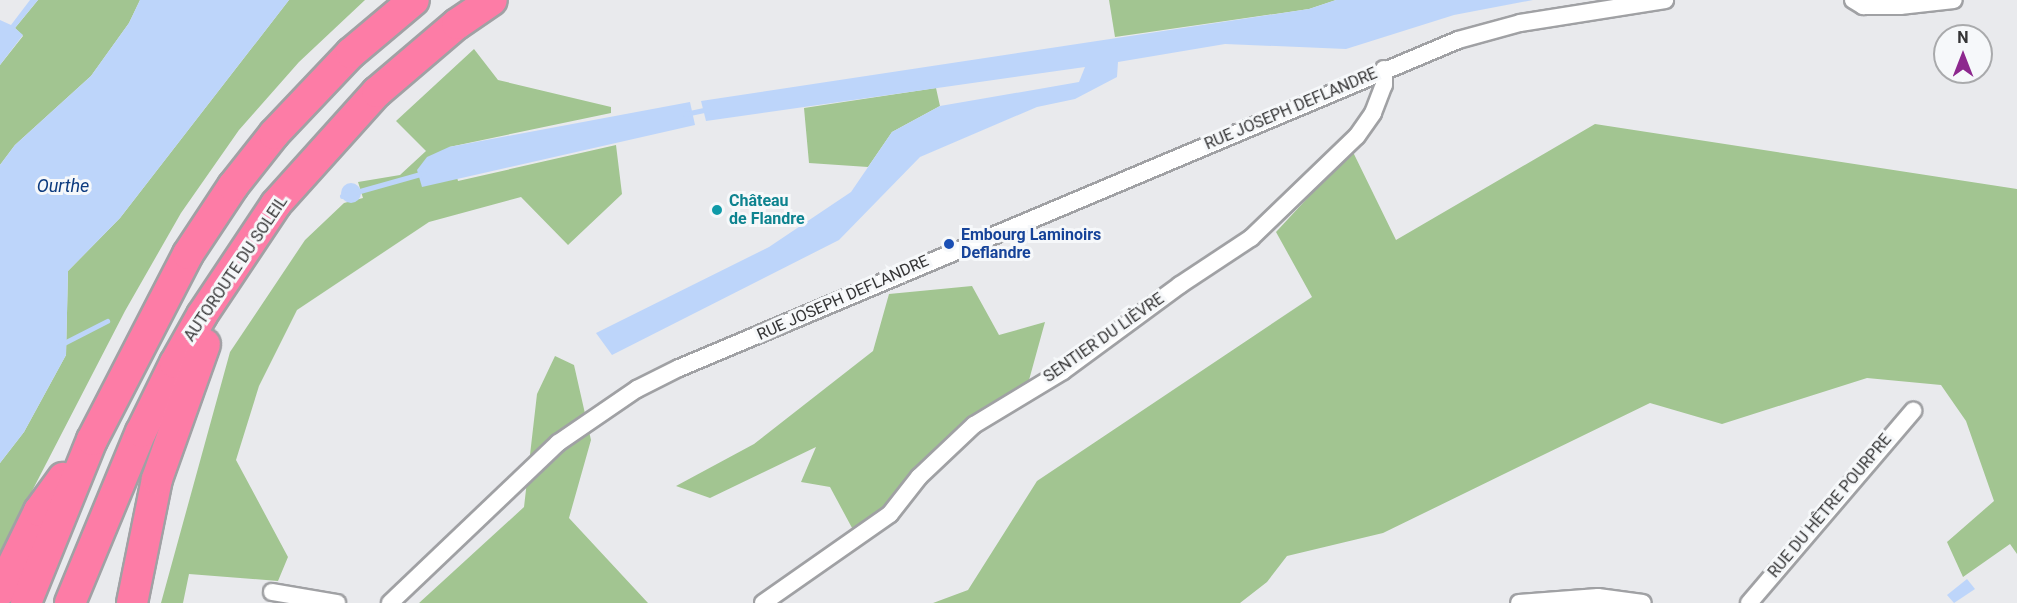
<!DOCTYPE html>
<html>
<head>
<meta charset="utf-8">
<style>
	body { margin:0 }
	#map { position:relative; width:2017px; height:603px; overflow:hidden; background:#e9eaed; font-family:Roboto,sans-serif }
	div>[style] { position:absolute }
	.green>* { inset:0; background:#a2c591 }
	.water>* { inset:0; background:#bdd5fa }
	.round { border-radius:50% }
	.stream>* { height:5px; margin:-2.5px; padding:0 2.5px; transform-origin:2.5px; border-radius:2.5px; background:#bdd5fa }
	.roads { filter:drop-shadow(2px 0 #a0a1a4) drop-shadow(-2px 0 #a0a1a4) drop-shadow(0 2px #a0a1a4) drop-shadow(0 -2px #a0a1a4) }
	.street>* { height:16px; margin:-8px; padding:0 8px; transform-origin:8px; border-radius:8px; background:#fff }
	.highway>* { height:30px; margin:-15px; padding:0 15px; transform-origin:15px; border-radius:15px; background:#fd7ca6 }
	.dots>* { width:16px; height:16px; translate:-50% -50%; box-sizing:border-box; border:3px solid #f6f8fa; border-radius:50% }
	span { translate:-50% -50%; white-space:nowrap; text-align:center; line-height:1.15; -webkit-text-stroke:6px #f6f8fa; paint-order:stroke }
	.street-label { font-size:16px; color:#353536 }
	.culture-label { font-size:16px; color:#0d838f; font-weight:700 }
	.left { translate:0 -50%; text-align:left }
	.transit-label { font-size:16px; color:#164399; font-weight:700 }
	.water-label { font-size:18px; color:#0d3b7f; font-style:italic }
	.north { position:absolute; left:1933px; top:24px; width:60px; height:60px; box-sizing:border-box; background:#f6f8fa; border:2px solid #a9aaac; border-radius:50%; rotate:0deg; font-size:16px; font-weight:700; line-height:24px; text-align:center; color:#353536 }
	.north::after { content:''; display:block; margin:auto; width:21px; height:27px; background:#8d288e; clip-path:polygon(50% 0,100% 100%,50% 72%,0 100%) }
</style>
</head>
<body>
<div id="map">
	<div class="green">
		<div style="clip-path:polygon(38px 0,140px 0,129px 23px,91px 76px,15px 145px,0 165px,0 65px,23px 36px,15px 28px)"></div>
		<div style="clip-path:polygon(289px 0,365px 0,299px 62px,239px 130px,181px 213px,125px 311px,0 553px,0 463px,24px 432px,66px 355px,68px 271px,120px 218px)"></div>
		<div style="clip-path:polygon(1109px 0,1336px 0,1309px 9px,1115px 37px)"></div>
		<div style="clip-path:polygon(474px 49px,498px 80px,611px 107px,611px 113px,449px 147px,458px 181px,616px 145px,622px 194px,568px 245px,521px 197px,429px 222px,297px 310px,259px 386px,236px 460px,288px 557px,278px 581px,189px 574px,183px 603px,161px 603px,230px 352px,305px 240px,344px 203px,363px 198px,358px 182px,400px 175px,426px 151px,396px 121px)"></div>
		<div style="clip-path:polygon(936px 88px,940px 106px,892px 132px,868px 167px,809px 163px,804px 108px)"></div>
		<div style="clip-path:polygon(1595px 124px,2017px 189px,2017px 554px,2010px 544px,1963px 577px,1947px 542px,1994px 501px,1966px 421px,1941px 385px,1867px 378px,1722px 424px,1650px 403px,1383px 533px,1287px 556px,1267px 582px,1240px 603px,933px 603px,968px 590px,1037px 481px,1312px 297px,1276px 232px,1352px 150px,1396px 240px)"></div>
		<div style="clip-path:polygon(972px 286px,999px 335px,1045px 322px,1026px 391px,1006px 402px,858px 539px,830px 487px,801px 482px,816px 447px,710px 498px,676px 486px,754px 444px,873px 351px,889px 294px)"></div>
		<div style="clip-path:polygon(555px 356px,574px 365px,591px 440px,569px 518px,648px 603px,419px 603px,524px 507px,537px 394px)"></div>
	</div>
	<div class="water">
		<div style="clip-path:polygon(30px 0,38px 0,15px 28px,23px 35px,0 65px,0 20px,11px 25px)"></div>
		<div style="clip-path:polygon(140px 0,289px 0,120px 218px,68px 271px,66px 355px,24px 432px,0 463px,0 165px,15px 145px,91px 76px,129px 23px)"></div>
		<div style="clip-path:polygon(1336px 0,1533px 0,1454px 15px,1346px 49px,1225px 44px,1118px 62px,1117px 77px,1075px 99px,1037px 107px,920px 157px,839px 240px,612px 355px,596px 333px,769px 247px,851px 192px,892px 132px,940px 106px,1079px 82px,1085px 67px,706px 121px,701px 101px,1309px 9px)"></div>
		<div style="clip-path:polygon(690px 102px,695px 125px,422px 187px,417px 170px,427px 157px,449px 147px)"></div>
		<div class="round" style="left:341px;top:183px;width:20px;height:20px"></div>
		<div style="clip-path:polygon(1967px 579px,1975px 589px,1954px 603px,1947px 595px)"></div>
	</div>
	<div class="stream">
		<div style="left:685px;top:114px;width:24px;rotate:-12deg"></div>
		<div style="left:342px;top:196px;width:85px;rotate:-15.7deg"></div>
		<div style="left:60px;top:345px;width:53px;rotate:-27.1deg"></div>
	</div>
	<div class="roads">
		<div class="street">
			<div style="left:1853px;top:0;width:12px;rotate:31deg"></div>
			<div style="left:1863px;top:6px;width:37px"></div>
			<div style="left:1900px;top:6px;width:54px;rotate:-6.3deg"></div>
			<div style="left:272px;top:592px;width:66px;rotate:9.6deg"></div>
			<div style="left:390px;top:603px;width:232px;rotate:-43.6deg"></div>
			<div style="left:558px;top:443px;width:96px;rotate:-34.4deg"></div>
			<div style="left:637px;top:389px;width:47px;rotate:-26.6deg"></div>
			<div style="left:679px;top:368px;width:845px;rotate:-22.83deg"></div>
			<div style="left:1458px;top:40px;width:64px;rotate:-15.3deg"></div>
			<div style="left:1520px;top:23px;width:147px;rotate:-9deg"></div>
			<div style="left:763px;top:603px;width:155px;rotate:-35deg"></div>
			<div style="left:890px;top:514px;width:47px;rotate:-51.9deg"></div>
			<div style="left:919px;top:477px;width:76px;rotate:-43.4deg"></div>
			<div style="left:974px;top:425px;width:104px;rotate:-31.2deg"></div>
			<div style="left:1063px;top:371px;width:145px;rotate:-36.3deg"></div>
			<div style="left:1180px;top:285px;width:85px;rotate:-33.5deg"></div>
			<div style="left:1251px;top:238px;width:147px;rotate:-43.9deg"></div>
			<div style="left:1357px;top:136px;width:28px;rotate:-55deg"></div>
			<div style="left:1373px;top:113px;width:30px;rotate:-69deg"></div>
			<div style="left:1384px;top:85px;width:16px;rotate:-90deg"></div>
			<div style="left:1519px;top:603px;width:79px;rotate:-4.3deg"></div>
			<div style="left:1598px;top:597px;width:45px;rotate:7.6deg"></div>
			<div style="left:1749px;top:603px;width:253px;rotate:-49.5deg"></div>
		</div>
		<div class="highway">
			<div style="left:0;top:591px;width:89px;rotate:-64deg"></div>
			<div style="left:39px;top:511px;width:41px;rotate:-54deg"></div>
			<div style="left:26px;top:603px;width:176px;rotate:-68deg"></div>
			<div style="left:92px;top:440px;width:209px;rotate:-62.7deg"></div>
			<div style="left:188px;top:254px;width:82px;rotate:-56.5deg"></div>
			<div style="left:233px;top:186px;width:66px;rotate:-51.7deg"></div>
			<div style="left:274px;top:134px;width:112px;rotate:-46.5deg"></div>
			<div style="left:351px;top:53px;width:82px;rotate:-40.1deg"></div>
			<div style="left:70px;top:603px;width:185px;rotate:-67.5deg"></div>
			<div style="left:141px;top:432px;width:77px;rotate:-63.8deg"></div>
			<div style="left:175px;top:363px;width:55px;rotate:-60.6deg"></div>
			<div style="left:202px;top:315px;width:133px;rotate:-56.3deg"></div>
			<div style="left:276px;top:204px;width:151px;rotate:-48deg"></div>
			<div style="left:377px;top:92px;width:105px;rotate:-40.4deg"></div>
			<div style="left:457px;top:24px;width:42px;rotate:-34.4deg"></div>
			<div style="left:132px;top:603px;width:126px;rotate:-78.6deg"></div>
			<div style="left:157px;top:479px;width:143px;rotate:-70.4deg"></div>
		</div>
	</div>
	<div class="dots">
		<div style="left:717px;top:210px;background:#0f9aa8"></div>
		<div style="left:949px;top:244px;background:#1a4fb4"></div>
	</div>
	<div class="street-label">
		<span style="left:1291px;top:109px;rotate:-23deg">RUE JOSEPH DEFLANDRE</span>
		<span style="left:236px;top:269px;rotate:-56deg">AUTOROUTE DU SOLEIL</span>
		<span style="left:843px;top:298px;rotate:-24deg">RUE JOSEPH DEFLANDRE</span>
		<span style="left:1104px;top:338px;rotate:-35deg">SENTIER DU LIÈVRE</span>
		<span style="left:1830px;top:506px;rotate:-50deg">RUE DU HÊTRE POURPRE</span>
	</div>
	<div class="culture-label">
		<span class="left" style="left:729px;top:210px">Château<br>de Flandre</span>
	</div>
	<div class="transit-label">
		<span class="left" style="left:961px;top:244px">Embourg Laminoirs<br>Deflandre</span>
	</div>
	<div class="water-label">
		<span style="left:63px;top:186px">Ourthe</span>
	</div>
	<div class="north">N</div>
</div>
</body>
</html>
